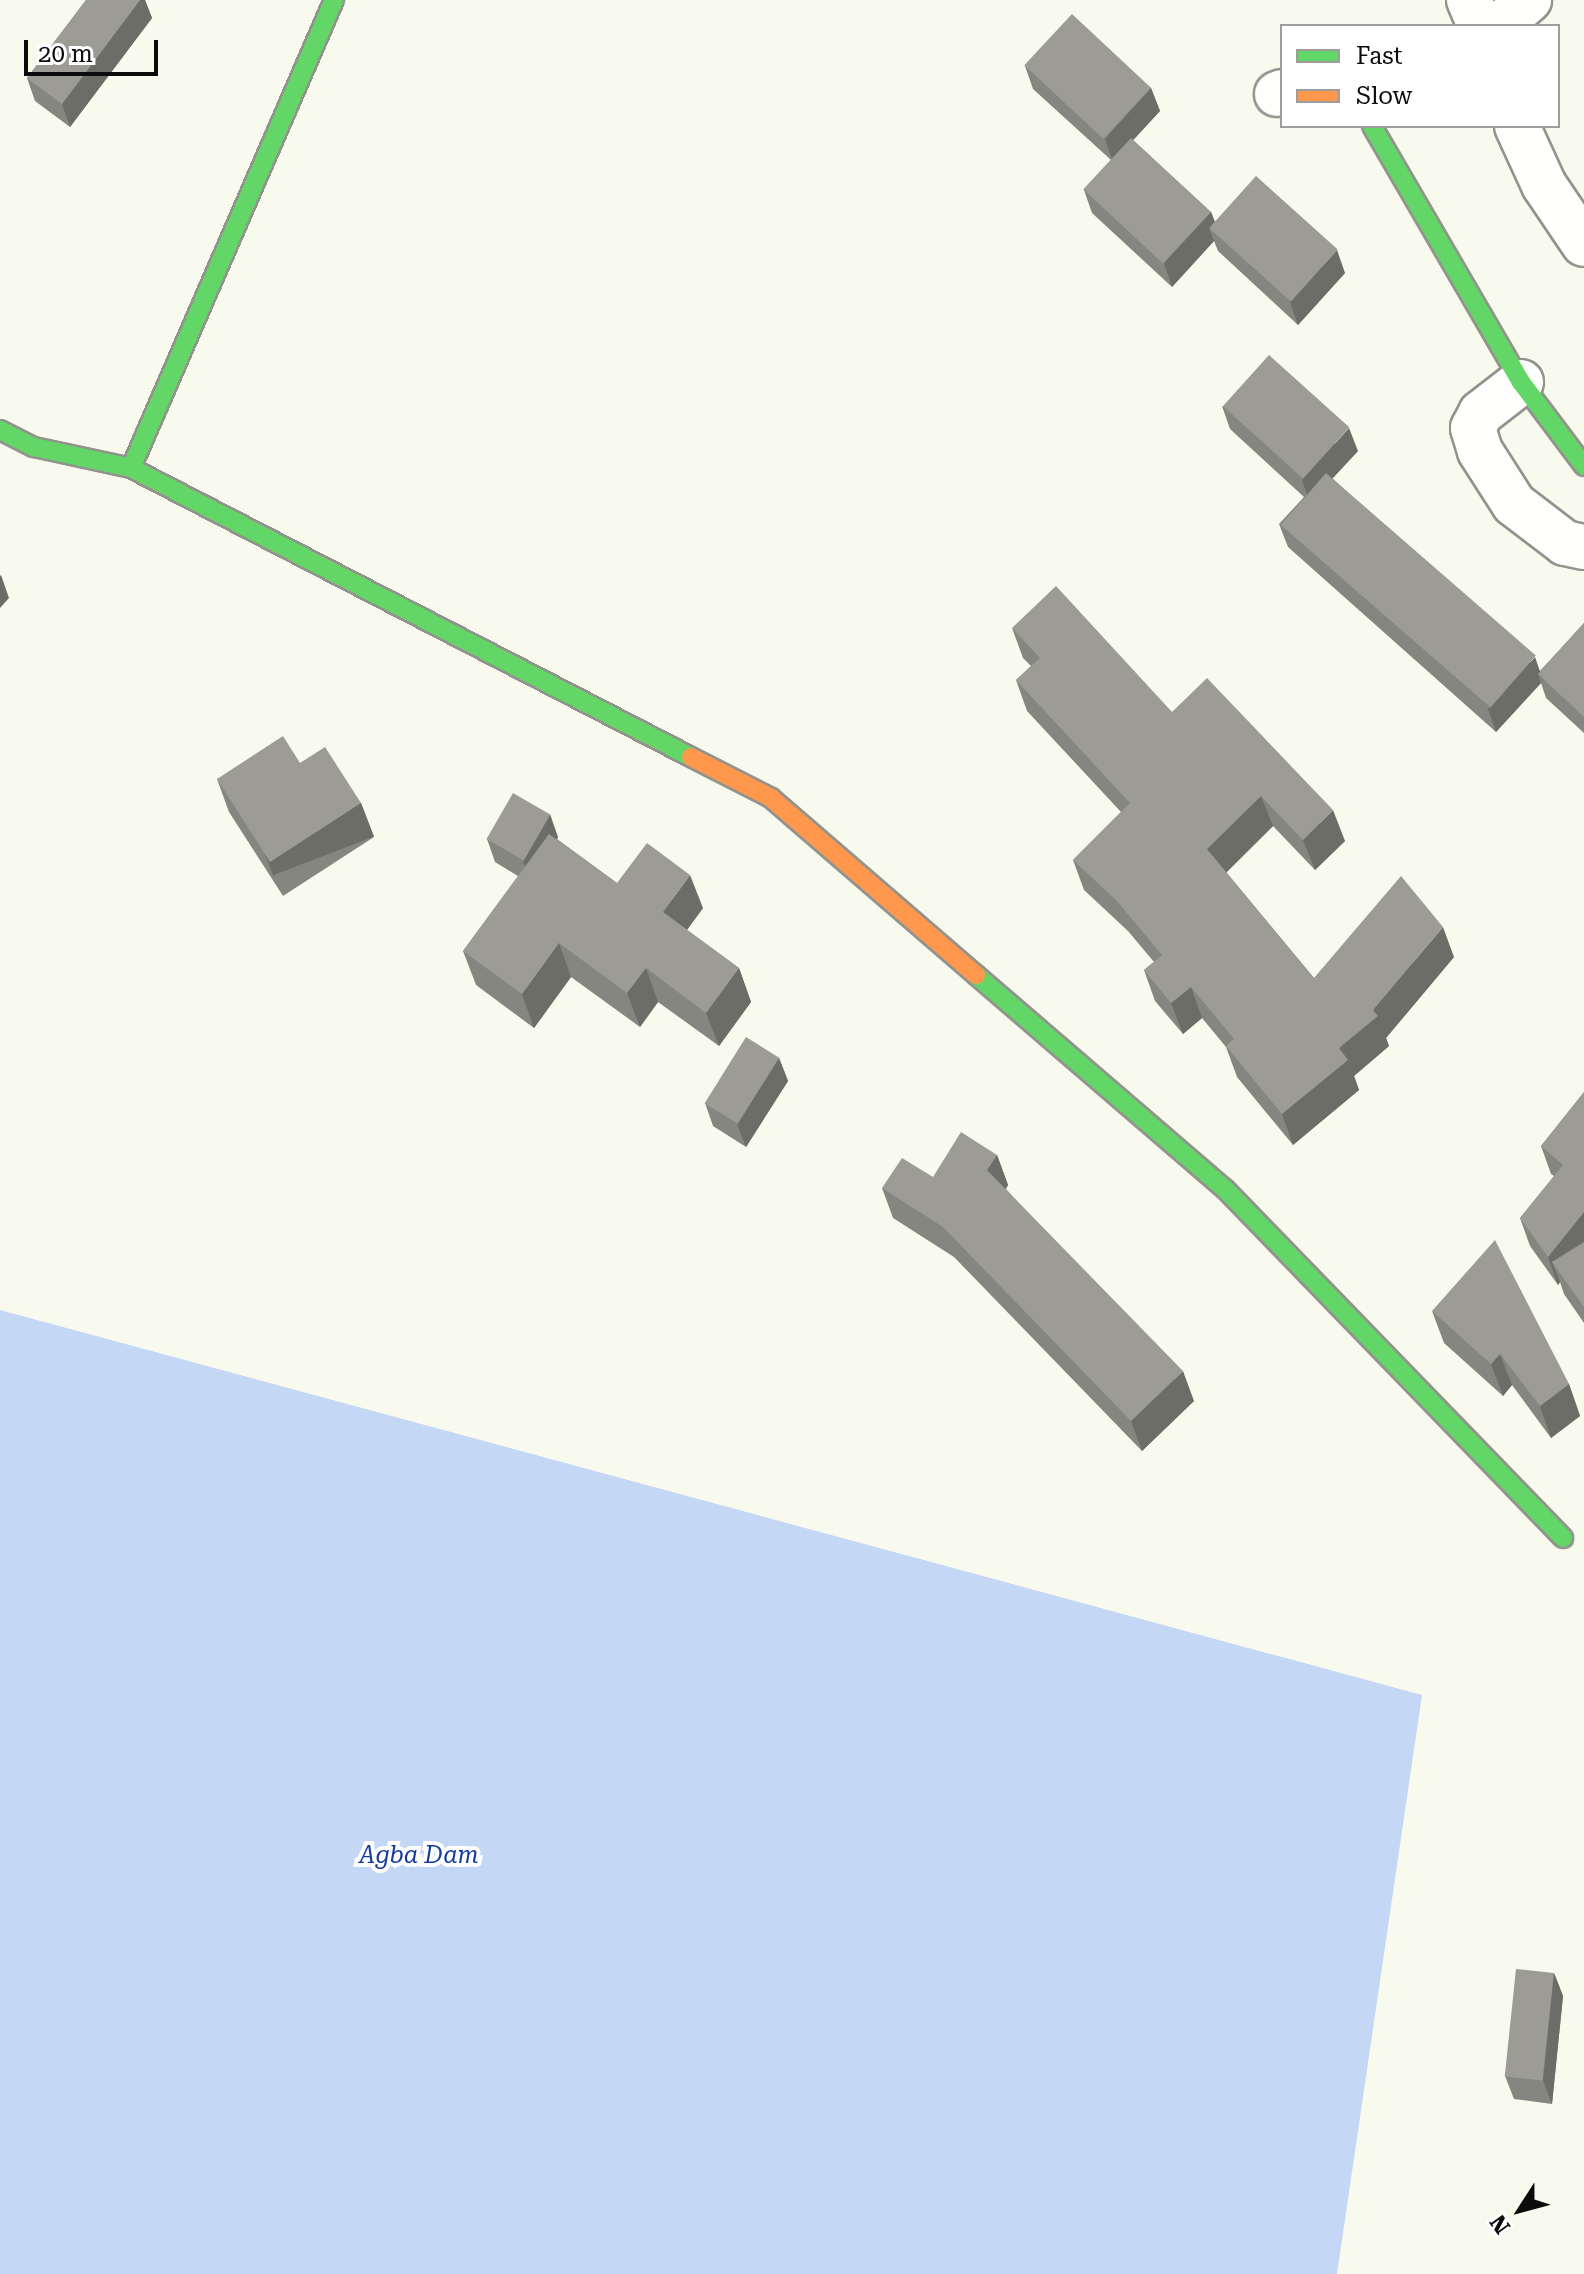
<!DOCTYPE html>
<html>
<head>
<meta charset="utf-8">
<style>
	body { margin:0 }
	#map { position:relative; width:1584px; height:2274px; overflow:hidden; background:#f9faee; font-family:"Roboto Serif",serif }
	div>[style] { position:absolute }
	.water>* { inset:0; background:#c4d7f4 }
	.roads { filter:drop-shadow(2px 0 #92938d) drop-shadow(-2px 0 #92938d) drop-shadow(0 2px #92938d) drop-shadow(0 -2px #92938d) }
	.street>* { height:44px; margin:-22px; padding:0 22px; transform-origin:22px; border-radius:22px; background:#fefefc }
	.fast>* { height:18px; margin:-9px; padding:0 9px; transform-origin:9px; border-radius:9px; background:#63d668 }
	.slow>* { height:18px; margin:-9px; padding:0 9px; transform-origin:9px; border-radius:9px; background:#ff974d }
	.wall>* { inset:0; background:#868680 }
	.shaded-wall>* { inset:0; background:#6d6d68; transform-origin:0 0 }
	.building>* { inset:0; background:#9c9c95; transform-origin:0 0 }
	span { translate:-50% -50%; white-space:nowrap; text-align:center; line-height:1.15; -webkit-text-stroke:8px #fff; paint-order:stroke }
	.water-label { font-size:24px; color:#143c9d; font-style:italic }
	.legend { position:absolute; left:1280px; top:24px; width:280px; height:104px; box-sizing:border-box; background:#fff; border:2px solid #9d9d9d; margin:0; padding:10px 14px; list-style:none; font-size:24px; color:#0b0b0b }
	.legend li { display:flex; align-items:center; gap:16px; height:40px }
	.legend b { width:40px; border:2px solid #9d9d9d }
	.north { position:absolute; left:1480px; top:2170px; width:80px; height:80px; -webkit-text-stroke:6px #fff; paint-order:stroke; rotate:234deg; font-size:22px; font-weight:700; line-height:32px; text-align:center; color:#0b0b0b }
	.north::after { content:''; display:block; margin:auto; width:28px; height:36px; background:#0b0b0b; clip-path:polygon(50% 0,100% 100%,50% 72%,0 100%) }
	.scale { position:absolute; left:24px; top:40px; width:134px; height:36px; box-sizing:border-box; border:4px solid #0b0b0b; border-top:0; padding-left:10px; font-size:24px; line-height:28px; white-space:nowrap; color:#0b0b0b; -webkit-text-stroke:6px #fff; paint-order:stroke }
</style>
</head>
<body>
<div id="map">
	<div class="water">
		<div style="clip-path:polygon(0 1310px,1422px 1695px,1337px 2274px,0 2274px)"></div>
	</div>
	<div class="roads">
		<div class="street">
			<div style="left:1469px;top:0;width:28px;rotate:67deg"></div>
			<div style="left:1499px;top:26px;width:40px;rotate:-41deg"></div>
			<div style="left:1277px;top:94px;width:5px;rotate:-22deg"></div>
			<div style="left:1517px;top:126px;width:65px;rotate:65.4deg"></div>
			<div style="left:1544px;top:185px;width:71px;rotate:55.9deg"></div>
			<div style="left:1521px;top:382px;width:51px;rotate:142.2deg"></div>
			<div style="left:1481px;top:413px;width:17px;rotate:118deg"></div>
			<div style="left:1473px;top:428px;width:24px;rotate:73deg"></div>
			<div style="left:1480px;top:451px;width:63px;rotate:57.3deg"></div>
			<div style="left:1514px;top:504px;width:64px;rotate:37.4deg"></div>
			<div style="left:1565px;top:543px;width:19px;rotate:12deg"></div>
		</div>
		<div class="fast">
			<div style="left:1372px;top:126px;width:296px;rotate:59.8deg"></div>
			<div style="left:1521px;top:382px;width:105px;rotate:53.1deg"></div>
			<div style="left:0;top:430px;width:38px;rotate:27deg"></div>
			<div style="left:34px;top:447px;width:99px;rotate:12.2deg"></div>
			<div style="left:131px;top:468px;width:630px;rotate:27.3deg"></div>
			<div style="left:131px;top:468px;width:510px;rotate:-66.55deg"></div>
			<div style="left:976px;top:975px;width:328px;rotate:40.7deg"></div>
			<div style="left:1225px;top:1189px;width:486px;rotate:45.9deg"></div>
		</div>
		<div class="slow">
			<div style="left:691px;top:757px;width:90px;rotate:27.1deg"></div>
			<div style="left:771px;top:798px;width:271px;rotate:40.8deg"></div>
		</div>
	</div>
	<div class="wall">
		<div style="clip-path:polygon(86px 0,145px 0,152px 18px,70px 127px,35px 101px,27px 78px)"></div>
		<div style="clip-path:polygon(1025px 66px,1151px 88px,1160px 111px,1133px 140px,1211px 212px,1215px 222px,1345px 273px,1298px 325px,1218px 251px,1214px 241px,1172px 287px,1092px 213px,1084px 190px,1111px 160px,1033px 89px)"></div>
		<div style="clip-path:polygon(1222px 406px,1358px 451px,1332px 478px,1540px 671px,1584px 623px,1584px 733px,1546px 698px,1541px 683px,1496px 732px,1288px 547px,1279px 524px,1304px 497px,1230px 429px)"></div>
		<div style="clip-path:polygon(1012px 628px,1172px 712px,1345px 841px,1315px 870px,1273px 826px,1226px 872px,1314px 978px,1454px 957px,1386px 1038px,1389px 1046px,1354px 1076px,1359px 1090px,1293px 1145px,1237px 1077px,1226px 1047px,1202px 1018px,1183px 1034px,1155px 1001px,1144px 970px,1154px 962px,1128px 931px,1084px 890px,1073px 860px,1121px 812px,1027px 711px,1016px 680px,1031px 666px,1023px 658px)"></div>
		<div style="clip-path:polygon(300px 763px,361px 803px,374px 837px,283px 896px,229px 812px,217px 779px)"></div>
		<div style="clip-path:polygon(558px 837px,557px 839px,617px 883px,703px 908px,687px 930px,739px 968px,751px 1002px,719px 1046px,658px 1002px,640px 1027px,571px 977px,534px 1028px,476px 985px,463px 951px,518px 876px,495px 862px,487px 839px)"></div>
		<div style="clip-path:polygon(779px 1058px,788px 1081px,746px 1147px,713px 1126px,705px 1103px)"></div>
		<div style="clip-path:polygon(1584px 1092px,1584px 1323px,1564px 1294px,1560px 1282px,1558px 1285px,1530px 1246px,1520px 1218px,1554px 1176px,1551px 1174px,1541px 1146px)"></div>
		<div style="clip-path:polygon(997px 1155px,1008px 1185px,1006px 1189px,1194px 1401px,1142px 1451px,954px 1257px,893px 1218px,882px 1188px,933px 1177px)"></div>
		<div style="clip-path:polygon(1432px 1311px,1569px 1384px,1580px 1416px,1551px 1438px,1512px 1385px,1503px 1396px,1444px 1343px)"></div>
		<div style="clip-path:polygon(1554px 1973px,1563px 1996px,1552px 2104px,1514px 2099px,1505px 2076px)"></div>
	</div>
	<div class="shaded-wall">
		<div style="clip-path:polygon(140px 0,145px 0,152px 18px,70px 127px,62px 104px)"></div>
		<div style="clip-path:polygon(1151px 88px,1160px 111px,1113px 162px,1105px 139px)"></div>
		<div style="clip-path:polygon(1211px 212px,1220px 235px,1209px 228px,1214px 241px,1172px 287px,1164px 263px)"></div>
		<div style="clip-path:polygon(1337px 250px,1345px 273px,1298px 325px,1290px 302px)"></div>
		<div style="clip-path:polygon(1349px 428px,1358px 451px,1310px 503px,1302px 480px)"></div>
		<div style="clip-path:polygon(1px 575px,9px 598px,0 608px,0 576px)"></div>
		<div style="clip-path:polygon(1535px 657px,1543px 680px,1538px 674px,1541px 683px,1496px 732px,1488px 709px)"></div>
		<div style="clip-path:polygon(1261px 796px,1273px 826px,1219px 880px,1207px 849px)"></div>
		<div style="left:361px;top:803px;width:36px;height:108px;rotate:69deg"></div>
		<div style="clip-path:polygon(1333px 810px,1345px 841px,1315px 870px,1303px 840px)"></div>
		<div style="clip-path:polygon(550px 814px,558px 837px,531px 884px,523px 861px)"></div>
		<div style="clip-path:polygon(690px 875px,703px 908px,675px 946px,663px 912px)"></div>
		<div style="clip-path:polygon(1443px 927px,1454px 957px,1386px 1038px,1389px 1046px,1354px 1076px,1359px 1090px,1293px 1145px,1282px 1114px,1373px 1010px)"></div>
		<div style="clip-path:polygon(559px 943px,571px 977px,534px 1028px,522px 994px)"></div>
		<div style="clip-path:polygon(646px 968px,658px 1002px,640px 1027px,627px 993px)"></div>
		<div style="clip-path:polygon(739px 968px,751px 1002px,719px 1046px,706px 1013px)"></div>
		<div style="clip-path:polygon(1191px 987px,1202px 1018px,1183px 1034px,1171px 1003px)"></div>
		<div style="clip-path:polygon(779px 1058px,788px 1081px,746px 1147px,737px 1124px)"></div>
		<div style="clip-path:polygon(997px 1155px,1008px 1185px,998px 1200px,987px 1170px)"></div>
		<div style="clip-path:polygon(1584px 1212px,1584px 1252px,1552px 1262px,1560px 1282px,1558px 1285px,1548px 1257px)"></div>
		<div style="clip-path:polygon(1500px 1354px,1512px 1385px,1503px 1396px,1491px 1364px)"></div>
		<div style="clip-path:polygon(1183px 1371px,1194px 1401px,1142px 1451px,1131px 1421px)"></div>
		<div style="clip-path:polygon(1569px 1384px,1580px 1416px,1551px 1438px,1540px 1406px)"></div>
		<div style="clip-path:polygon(1554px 1973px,1563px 1996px,1552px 2104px,1543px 2080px)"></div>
	</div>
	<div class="building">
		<div style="clip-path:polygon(86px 0,140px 0,62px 104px,27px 78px)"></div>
		<div style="left:1072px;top:14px;width:108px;height:70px;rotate:43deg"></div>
		<div style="left:1131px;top:138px;width:109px;height:70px;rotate:43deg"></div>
		<div style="left:1256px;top:176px;width:110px;height:70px;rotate:42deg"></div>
		<div style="left:1269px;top:355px;width:108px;height:69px;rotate:42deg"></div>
		<div style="left:1326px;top:473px;width:278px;height:69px;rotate:41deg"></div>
		<div style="clip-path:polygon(1056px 586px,1172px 712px,1207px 678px,1333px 810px,1303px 840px,1261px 796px,1207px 849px,1314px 978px,1401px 876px,1443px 927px,1373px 1010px,1378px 1016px,1339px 1048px,1348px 1060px,1282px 1114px,1226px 1046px,1234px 1039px,1191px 987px,1171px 1003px,1144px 970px,1162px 955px,1117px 901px,1073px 860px,1130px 803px,1016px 680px,1040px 658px,1012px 628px)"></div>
		<div style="clip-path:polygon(1584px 623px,1584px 717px,1538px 674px)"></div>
		<div style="clip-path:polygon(283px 736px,300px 763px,325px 747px,361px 803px,270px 862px,217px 779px)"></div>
		<div style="left:513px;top:793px;width:43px;height:53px;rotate:30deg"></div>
		<div style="clip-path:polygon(549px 834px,617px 883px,647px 843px,690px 875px,663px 912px,739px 968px,706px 1013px,646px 968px,627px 993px,559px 943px,522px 994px,463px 951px)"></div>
		<div style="left:746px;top:1037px;width:39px;height:78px;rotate:32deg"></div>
		<div style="clip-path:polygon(1584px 1092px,1584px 1212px,1548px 1257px,1520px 1218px,1563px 1165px,1541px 1146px)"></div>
		<div style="clip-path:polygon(961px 1132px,997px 1155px,987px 1170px,1183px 1371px,1131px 1421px,943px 1227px,882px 1188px,902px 1158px,933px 1177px)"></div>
		<div style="clip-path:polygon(1495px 1240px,1569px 1384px,1540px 1406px,1500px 1354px,1491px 1364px,1432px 1311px)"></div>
		<div style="clip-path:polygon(1584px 1242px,1584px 1307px,1552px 1262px)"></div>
		<div style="left:1516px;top:1969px;width:38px;height:108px;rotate:6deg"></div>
	</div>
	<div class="water-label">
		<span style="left:419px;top:1856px">Agba Dam</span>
	</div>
	<ul class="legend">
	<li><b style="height:10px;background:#63d668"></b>Fast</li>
	<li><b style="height:10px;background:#ff974d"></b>Slow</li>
	</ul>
	<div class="north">N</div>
	<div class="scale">20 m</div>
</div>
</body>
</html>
